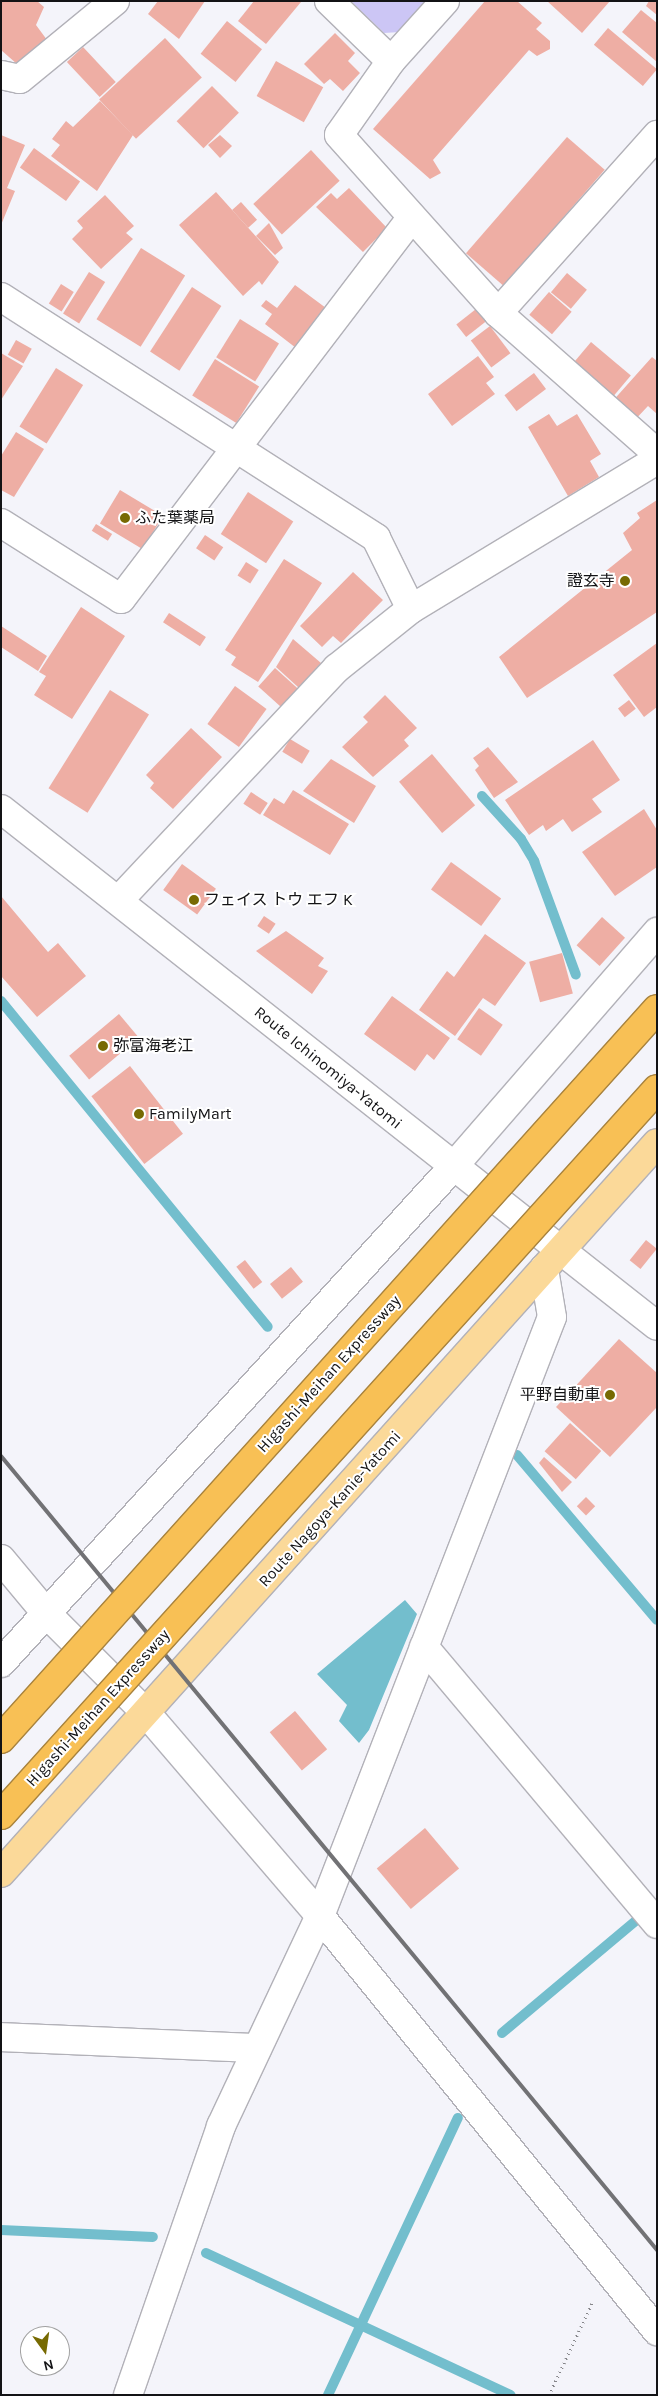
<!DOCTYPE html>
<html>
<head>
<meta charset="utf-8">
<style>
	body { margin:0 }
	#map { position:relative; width:658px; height:2396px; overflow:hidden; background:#f4f4fa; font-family:Karla,"Noto Sans JP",sans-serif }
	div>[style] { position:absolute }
	.green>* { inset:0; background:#ccc6f5 }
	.water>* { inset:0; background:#73becd }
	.stream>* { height:10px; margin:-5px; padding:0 5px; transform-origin:5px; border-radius:5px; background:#73becd }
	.building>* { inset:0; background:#eeaea4; transform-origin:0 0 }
	.path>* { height:3px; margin-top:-1.5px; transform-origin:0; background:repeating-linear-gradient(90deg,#86868a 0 1px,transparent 0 5px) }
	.roads { filter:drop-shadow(1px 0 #b2b1b8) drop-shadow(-1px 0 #b2b1b8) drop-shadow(0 1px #b2b1b8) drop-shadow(0 -1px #b2b1b8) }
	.street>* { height:28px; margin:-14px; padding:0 14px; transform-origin:14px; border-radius:14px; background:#fff }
	.secondary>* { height:28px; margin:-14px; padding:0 14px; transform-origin:14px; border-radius:14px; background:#fff }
	.primary>* { height:28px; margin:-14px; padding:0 14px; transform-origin:14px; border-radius:14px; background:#fbd999 }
	.rail>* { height:4px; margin:-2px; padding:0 2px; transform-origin:2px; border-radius:2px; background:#727275 }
	.bridges { filter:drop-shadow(1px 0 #a8833f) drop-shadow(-1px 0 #a8833f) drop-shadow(0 1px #a8833f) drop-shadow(0 -1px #a8833f) }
	.highway-bridge>* { height:28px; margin:-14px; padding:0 14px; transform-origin:14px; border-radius:14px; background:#f8c055 }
	.dots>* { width:14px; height:14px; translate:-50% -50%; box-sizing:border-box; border:2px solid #fff; border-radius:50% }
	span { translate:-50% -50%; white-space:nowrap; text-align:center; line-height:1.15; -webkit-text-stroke:4px #fff; paint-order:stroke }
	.poi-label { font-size:16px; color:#131315 }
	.left { translate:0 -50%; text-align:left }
	.right { translate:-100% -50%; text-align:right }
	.street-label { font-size:16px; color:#131315 }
	.frame { position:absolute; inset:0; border:2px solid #131315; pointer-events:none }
	.north { position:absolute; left:20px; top:2326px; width:50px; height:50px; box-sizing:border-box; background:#fff; border:1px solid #a1a1a1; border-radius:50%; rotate:166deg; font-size:14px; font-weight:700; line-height:20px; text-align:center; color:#131315 }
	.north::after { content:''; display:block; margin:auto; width:18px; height:22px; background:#776a02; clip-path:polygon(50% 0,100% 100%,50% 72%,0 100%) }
</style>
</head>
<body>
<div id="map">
	<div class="green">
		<div style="clip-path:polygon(351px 1px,428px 1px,400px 32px,384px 33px)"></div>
	</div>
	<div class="water">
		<div style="clip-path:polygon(405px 1600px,417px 1614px,369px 1730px,359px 1743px,339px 1721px,347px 1705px,317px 1674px)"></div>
	</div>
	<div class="stream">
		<div style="left:482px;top:796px;width:58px;rotate:47.8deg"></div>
		<div style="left:521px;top:839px;width:26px;rotate:59deg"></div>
		<div style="left:534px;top:861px;width:121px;rotate:69.8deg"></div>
		<div style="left:1px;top:1001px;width:421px;rotate:50.7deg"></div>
		<div style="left:517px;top:1455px;width:216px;rotate:49.7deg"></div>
		<div style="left:502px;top:2033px;width:177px;rotate:-40deg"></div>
		<div style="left:1px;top:2230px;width:152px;rotate:2.6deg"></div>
		<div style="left:206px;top:2253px;width:336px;rotate:25deg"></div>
		<div style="left:328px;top:2395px;width:306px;rotate:-64.9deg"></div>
	</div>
	<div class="building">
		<div style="clip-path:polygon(1px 1px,37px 1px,44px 7px,36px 25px,50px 44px,17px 64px,1px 50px)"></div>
		<div style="clip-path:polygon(158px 1px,205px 1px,179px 39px,148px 14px)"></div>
		<div style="clip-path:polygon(254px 1px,300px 1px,301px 2px,266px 44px,238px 21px)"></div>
		<div style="clip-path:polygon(485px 1px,517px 1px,542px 23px,536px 29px,550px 41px,550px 49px,537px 56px,529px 50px,433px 160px,441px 173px,430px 179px,373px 129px)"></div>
		<div style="clip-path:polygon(547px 1px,610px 1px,582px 33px)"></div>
		<div style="clip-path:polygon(649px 1px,657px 1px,657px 15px,646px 6px)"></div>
		<div style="clip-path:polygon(641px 10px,657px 23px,657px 62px,622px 32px)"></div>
		<div style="left:227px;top:21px;width:45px;height:42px;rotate:39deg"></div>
		<div style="left:608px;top:28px;width:64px;height:22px;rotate:40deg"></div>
		<div style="clip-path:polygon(335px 33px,355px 53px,348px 61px,360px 73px,343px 91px,330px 79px,324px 84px,304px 64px)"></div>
		<div style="left:165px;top:38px;width:54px;height:90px;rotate:47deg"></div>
		<div style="left:83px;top:47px;width:48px;height:22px;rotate:47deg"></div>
		<div style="left:276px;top:61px;width:54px;height:40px;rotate:29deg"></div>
		<div style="left:212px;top:86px;width:38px;height:50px;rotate:45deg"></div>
		<div style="clip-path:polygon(100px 101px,133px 135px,97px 191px,51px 156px,60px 145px,52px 139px,66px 121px,73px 127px)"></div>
		<div style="clip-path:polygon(1px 135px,25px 145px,7px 188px,15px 191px,1px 225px)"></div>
		<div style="clip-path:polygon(220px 135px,232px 146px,220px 158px,208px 145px)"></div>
		<div style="left:567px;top:137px;width:50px;height:154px;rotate:41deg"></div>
		<div style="left:34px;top:148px;width:57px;height:24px;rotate:36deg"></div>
		<div style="left:311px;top:150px;width:42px;height:79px;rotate:47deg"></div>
		<div style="clip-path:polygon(349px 188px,387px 228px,363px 252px,316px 207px,331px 193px,337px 199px)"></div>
		<div style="clip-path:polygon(216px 192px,279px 262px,262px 285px,259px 281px,243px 296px,179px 225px)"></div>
		<div style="clip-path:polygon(105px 195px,134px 226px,126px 233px,133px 239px,101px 269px,72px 239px,83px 228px,77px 221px)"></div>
		<div style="left:241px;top:202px;width:24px;height:12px;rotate:48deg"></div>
		<div style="clip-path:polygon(269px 223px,283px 248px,275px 255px,256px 236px)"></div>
		<div style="left:141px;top:248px;width:52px;height:84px;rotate:32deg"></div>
		<div style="left:89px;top:272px;width:19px;height:49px;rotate:32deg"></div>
		<div style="left:567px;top:273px;width:26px;height:25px;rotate:40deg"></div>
		<div style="left:61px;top:284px;width:15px;height:23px;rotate:32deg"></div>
		<div style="clip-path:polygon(295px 285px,326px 308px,296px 348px,265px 324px,272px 314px,261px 306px,266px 300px,277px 308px)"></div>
		<div style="left:192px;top:287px;width:35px;height:77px;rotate:33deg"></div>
		<div style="left:549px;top:292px;width:30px;height:30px;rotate:41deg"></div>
		<div style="left:476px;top:309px;width:16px;height:25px;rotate:52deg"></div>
		<div style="left:240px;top:319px;width:46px;height:45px;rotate:32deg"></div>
		<div style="left:490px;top:326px;width:34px;height:24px;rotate:53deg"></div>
		<div style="left:16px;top:340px;width:18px;height:17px;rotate:29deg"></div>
		<div style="left:591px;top:342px;width:52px;height:35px;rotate:40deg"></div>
		<div style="clip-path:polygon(1px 353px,23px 366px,1px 400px)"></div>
		<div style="clip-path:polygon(478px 356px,494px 377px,486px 383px,495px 394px,452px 426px,428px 394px)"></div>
		<div style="clip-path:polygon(652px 357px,657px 361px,657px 414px,648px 406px,632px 423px,610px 404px)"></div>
		<div style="left:215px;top:359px;width:52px;height:43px;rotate:32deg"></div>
		<div style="left:56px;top:368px;width:32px;height:69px;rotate:32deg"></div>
		<div style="left:534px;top:373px;width:20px;height:37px;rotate:53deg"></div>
		<div style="clip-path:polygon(549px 414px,557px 426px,577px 414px,601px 454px,590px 461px,599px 477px,568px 496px,528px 427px)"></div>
		<div style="clip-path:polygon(16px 432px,44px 449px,14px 497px,1px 490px,1px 456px)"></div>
		<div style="left:120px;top:490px;width:50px;height:39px;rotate:31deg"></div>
		<div style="left:248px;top:492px;width:54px;height:50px;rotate:33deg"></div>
		<div style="clip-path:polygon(657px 500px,657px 612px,527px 698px,499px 657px,632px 550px,623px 533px,640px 518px,637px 513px)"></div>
		<div style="left:96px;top:524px;width:19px;height:8px;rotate:32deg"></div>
		<div style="left:205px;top:535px;width:22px;height:16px;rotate:34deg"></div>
		<div style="clip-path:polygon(284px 559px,322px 583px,258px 682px,231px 665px,236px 657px,225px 650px)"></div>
		<div style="left:246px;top:562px;width:15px;height:16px;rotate:32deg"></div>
		<div style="clip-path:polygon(353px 572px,383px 600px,341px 643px,333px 636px,322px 647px,300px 626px)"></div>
		<div style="clip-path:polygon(81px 607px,125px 636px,72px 719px,34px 695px,46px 676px,39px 672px)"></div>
		<div style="left:169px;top:613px;width:44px;height:11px;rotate:33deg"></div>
		<div style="clip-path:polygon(1px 626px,47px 656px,38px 671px,1px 647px)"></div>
		<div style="clip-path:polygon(293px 639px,321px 663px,299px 688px,276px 667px)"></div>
		<div style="clip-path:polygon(657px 643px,657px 707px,644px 717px,613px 675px)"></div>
		<div style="left:275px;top:668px;width:31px;height:25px;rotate:42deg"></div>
		<div style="left:235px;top:686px;width:39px;height:47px;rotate:36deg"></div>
		<div style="left:110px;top:690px;width:46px;height:116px;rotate:32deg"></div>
		<div style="clip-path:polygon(385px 695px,417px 728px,404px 740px,409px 746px,373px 777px,342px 747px,368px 722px,363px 717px)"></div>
		<div style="left:629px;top:700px;width:11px;height:14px;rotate:52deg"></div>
		<div style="clip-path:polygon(191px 728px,222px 757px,173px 809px,150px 788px,154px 783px,146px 775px)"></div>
		<div style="left:290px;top:739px;width:23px;height:15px;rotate:31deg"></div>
		<div style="clip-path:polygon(593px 740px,620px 780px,592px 799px,602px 812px,572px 832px,563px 819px,546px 831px,543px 825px,529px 835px,505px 800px)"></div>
		<div style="clip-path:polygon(488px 747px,518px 782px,494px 798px,475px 770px,479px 766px,473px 758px)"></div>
		<div style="left:432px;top:754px;width:67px;height:43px;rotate:50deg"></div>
		<div style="clip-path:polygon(331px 759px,376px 786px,354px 823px,303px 791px)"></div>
		<div style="clip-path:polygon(293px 790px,349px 824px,330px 855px,263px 815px,274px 798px,284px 804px)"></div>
		<div style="left:251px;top:792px;width:20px;height:14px;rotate:33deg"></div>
		<div style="clip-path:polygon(644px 809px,657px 830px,657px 867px,615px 896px,582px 852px)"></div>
		<div style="left:451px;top:862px;width:62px;height:34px;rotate:36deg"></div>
		<div style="left:182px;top:864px;width:42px;height:32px;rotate:36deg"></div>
		<div style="clip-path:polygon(1px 896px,48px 952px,58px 943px,86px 976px,37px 1017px,1px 976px)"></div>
		<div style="left:264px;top:916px;width:14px;height:12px;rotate:34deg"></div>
		<div style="left:602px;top:917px;width:31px;height:38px;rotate:42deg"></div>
		<div style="clip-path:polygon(286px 931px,324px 958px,318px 966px,328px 971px,312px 994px,256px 951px)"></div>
		<div style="clip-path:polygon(485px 934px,526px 963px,495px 1006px,483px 998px,455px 1036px,419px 1010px,447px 971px,454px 977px)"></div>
		<div style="left:562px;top:953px;width:42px;height:34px;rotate:75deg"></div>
		<div style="clip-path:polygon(392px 996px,450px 1038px,434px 1060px,427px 1054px,415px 1071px,364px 1034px)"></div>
		<div style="left:479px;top:1008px;width:29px;height:38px;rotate:35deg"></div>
		<div style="left:119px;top:1014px;width:31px;height:65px;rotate:50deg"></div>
		<div style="left:130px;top:1066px;width:86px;height:49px;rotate:52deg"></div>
		<div style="left:646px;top:1240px;width:14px;height:26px;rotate:39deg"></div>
		<div style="left:245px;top:1260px;width:28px;height:11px;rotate:52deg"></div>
		<div style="left:291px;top:1267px;width:19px;height:27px;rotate:51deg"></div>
		<div style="clip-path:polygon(619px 1339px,657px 1373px,657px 1407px,610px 1457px,556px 1407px)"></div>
		<div style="left:570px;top:1423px;width:42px;height:38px;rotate:42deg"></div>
		<div style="clip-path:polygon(544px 1457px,572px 1482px,562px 1492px,539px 1463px)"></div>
		<div style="left:586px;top:1497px;width:13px;height:13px;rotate:45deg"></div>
		<div style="left:295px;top:1711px;width:50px;height:33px;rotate:50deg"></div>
		<div style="left:425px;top:1828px;width:53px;height:63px;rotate:50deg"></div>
	</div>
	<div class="path">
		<div style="left:549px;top:2395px;width:104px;rotate:-64.9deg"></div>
	</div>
	<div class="roads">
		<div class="street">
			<div style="left:329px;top:1px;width:86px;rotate:44.1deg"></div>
			<div style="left:445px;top:1px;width:81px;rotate:132deg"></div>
			<div style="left:391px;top:61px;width:90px;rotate:125.1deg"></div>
			<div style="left:339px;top:135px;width:239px;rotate:48.2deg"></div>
			<div style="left:498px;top:313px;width:212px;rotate:41.4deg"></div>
			<div style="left:1px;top:75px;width:19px;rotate:12deg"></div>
			<div style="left:20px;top:79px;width:123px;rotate:-39.4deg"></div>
			<div style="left:1px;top:297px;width:446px;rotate:32.7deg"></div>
			<div style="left:376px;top:538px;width:79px;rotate:63.8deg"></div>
			<div style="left:498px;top:313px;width:239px;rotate:-48.2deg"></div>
			<div style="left:1px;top:523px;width:142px;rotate:32.3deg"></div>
			<div style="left:121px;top:599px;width:480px;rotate:-52.7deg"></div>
			<div style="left:119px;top:900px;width:318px;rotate:-46.8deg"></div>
			<div style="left:337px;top:668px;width:95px;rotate:-38.6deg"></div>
			<div style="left:411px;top:609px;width:288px;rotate:-31.2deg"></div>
			<div style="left:1px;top:1559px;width:70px;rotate:50.2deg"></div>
			<div style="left:46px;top:1613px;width:143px;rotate:45deg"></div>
			<div style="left:147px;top:1714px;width:266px;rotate:49.4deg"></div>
			<div style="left:320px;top:1916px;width:535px;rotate:50.92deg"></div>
			<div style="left:424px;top:1647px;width:362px;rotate:49.9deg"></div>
			<div style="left:1px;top:1663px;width:670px;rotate:-47.66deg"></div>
			<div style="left:452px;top:1168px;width:313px;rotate:-49deg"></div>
			<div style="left:1px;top:2037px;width:256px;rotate:2.5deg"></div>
			<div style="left:128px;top:2395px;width:285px;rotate:-70.9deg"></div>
			<div style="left:221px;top:2126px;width:232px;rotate:-64.8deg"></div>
			<div style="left:320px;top:1916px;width:642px;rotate:-68.83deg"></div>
			<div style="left:552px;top:1317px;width:49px;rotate:-99.5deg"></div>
		</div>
		<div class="secondary">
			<div style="left:1px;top:809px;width:835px;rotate:38.24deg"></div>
		</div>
		<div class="primary">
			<div style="left:1px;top:1873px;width:981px;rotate:-48.06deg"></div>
		</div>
	</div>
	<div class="rail">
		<div style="left:1px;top:1456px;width:1030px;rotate:50.44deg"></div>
	</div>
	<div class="bridges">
		<div class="highway-bridge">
			<div style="left:1px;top:1739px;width:981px;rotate:-48.06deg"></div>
			<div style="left:1px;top:1815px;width:978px;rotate:-47.9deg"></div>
		</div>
	</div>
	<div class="dots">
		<div style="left:125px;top:518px;background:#776a02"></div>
		<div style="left:625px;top:581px;background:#776a02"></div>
		<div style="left:194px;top:900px;background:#776a02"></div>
		<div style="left:103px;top:1046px;background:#776a02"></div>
		<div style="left:139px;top:1114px;background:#776a02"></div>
		<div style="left:610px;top:1395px;background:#776a02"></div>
	</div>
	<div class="poi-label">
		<span class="left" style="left:135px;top:518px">ふた葉薬局</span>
		<span class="right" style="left:615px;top:581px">證玄寺</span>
		<span class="left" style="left:204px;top:900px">フェイス トウ エフ K</span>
		<span class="left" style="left:113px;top:1046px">弥富海老江</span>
		<span class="left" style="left:149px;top:1114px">FamilyMart</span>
		<span class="right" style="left:600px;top:1395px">平野自動車</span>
	</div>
	<div class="street-label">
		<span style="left:328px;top:1068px;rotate:39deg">Route Ichinomiya-Yatomi</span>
		<span style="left:329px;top:1374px;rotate:-48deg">Higashi-Meihan Expressway</span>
		<span style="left:330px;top:1509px;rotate:-48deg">Route Nagoya-Kanie-Yatomi</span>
		<span style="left:98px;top:1708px;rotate:-48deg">Higashi-Meihan Expressway</span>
	</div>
	<div class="frame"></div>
	<div class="north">N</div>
</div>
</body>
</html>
